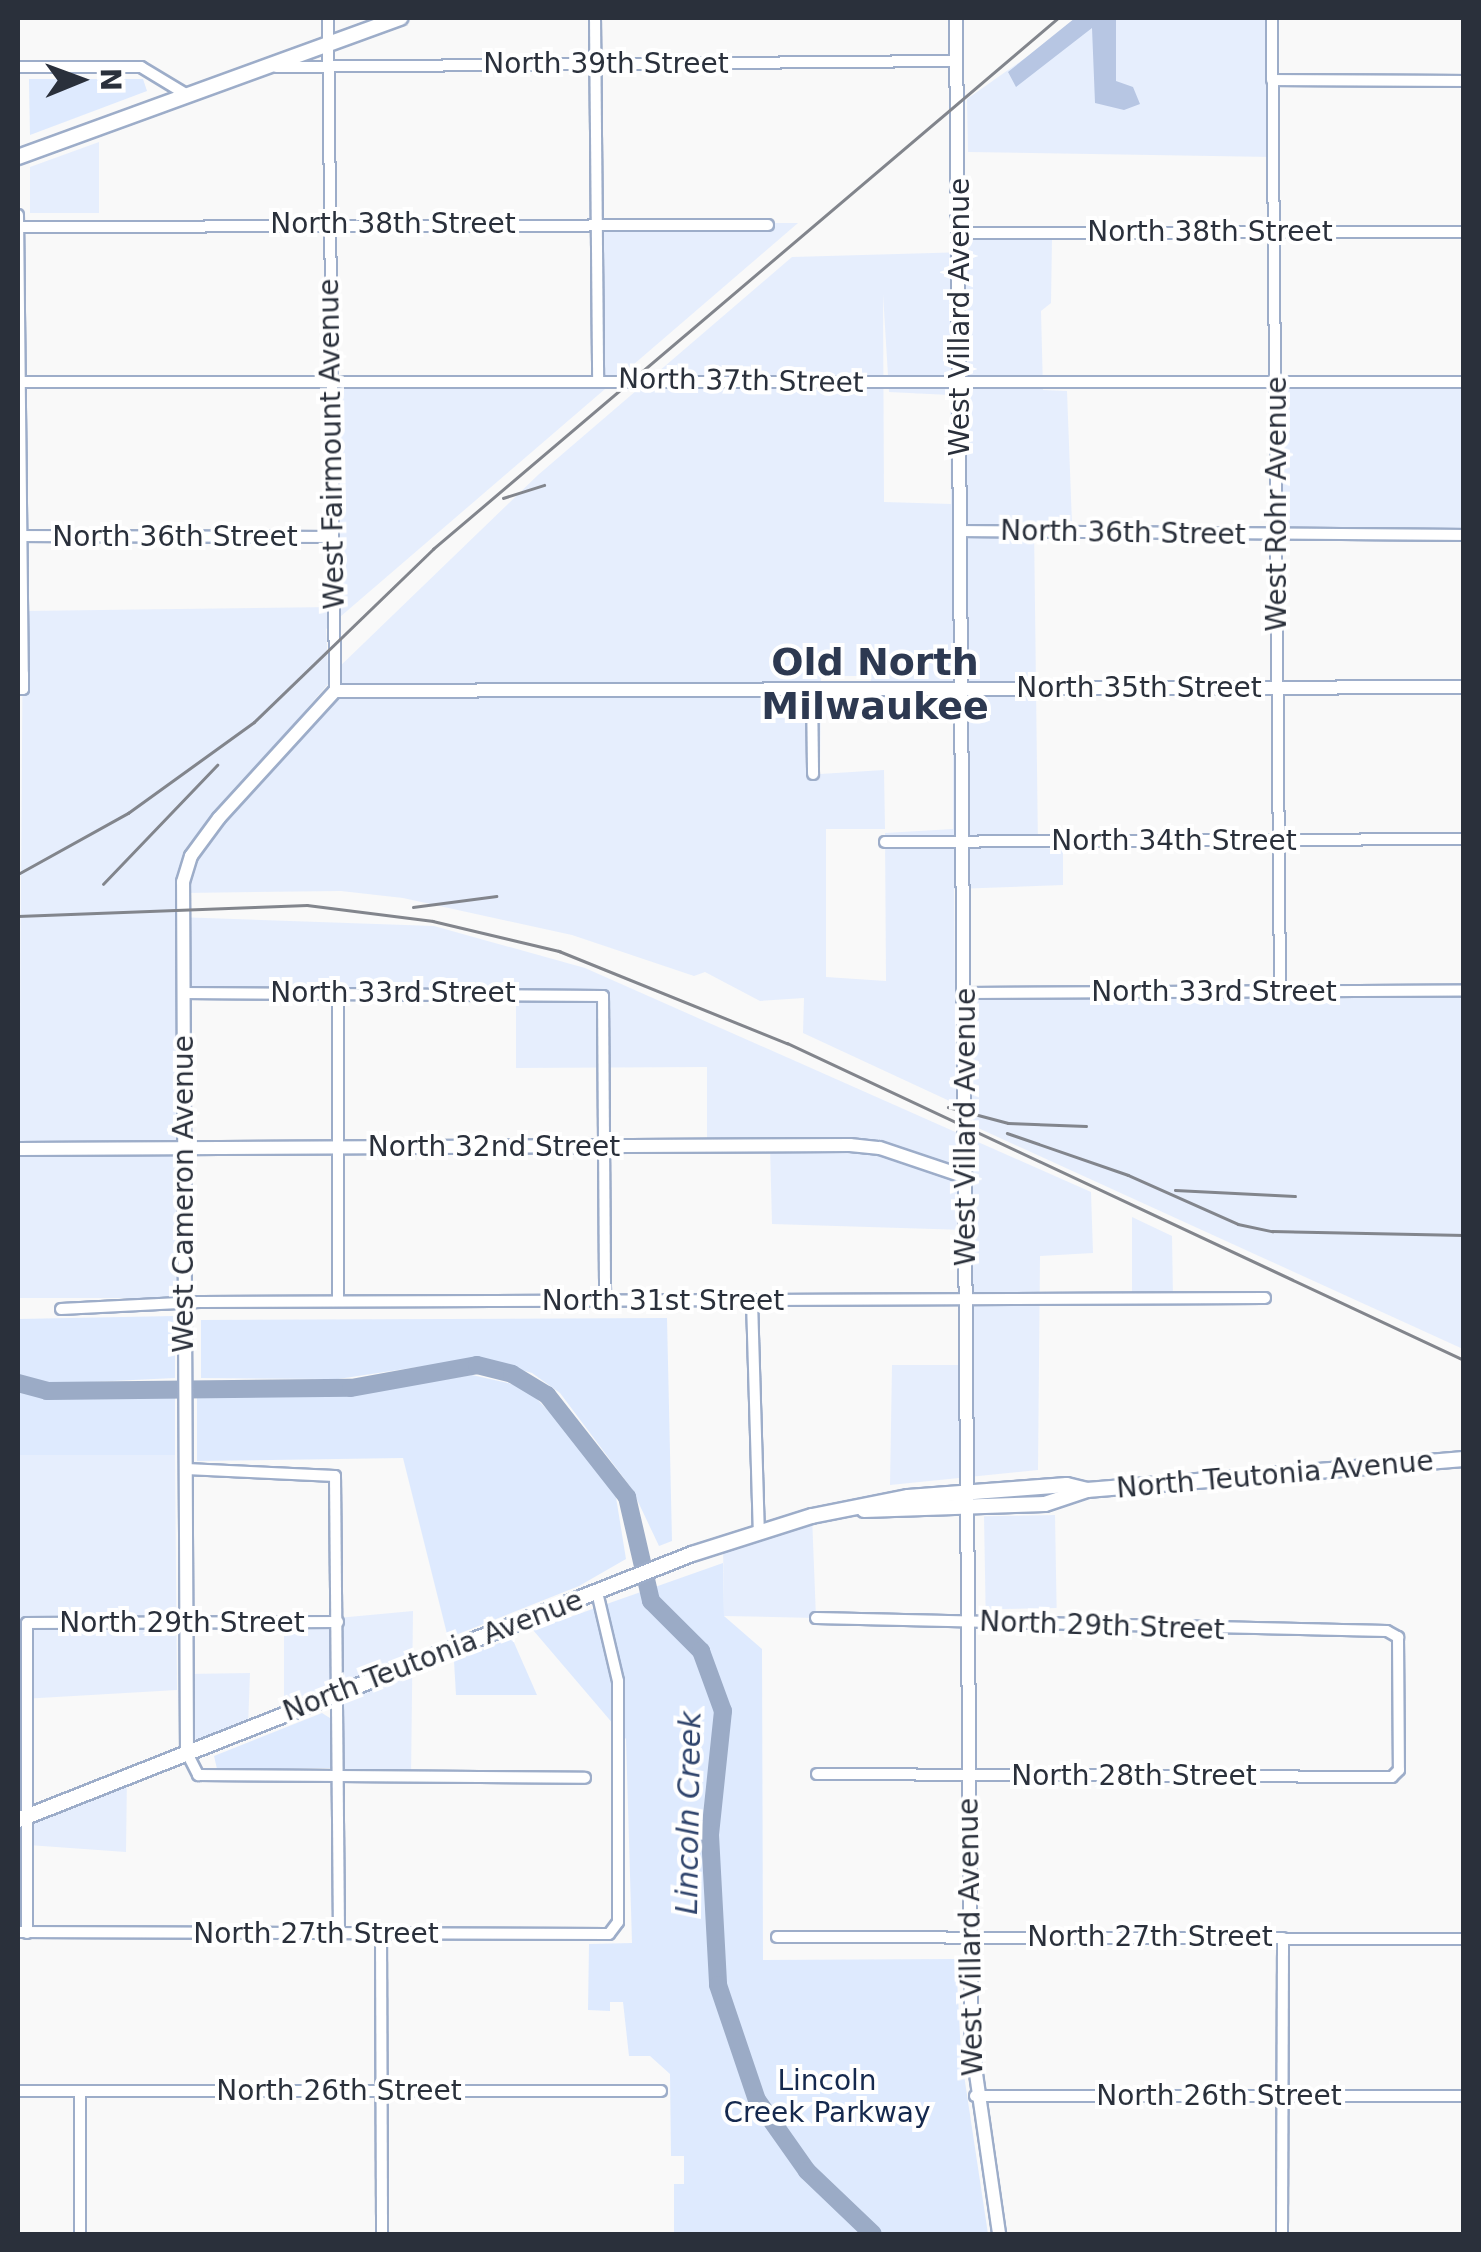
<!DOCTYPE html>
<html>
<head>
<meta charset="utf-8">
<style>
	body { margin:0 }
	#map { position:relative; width:1481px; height:2252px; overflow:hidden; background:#f9f9f9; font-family:"DejaVu Sans",sans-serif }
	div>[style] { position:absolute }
	.built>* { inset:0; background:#e6eefd; transform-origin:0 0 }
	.green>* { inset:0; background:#deeafe }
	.forest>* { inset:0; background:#b7c6e3 }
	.river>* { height:18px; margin:-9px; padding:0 9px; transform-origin:9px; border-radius:9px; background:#9babc6 }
	.roads { filter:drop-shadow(2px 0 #9dadc9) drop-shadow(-2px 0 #9dadc9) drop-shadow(0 2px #9dadc9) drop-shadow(0 -2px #9dadc9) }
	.minor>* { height:10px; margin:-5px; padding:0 5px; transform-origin:5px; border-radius:5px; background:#fff }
	.tertiary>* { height:12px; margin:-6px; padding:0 6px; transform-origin:6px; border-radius:6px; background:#fff }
	.secondary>* { height:14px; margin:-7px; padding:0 7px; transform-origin:7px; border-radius:7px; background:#fff }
	.rail>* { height:2.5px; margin:-1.25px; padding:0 1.25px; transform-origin:1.25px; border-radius:1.25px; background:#82858c }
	span { translate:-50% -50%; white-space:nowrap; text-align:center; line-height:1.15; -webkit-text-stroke:8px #fff; paint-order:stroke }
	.street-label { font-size:28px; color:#2a303b }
	.park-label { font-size:28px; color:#15294e }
	.water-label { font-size:30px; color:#2f446c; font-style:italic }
	.district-label { font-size:38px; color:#2d3951; font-weight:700 }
	.frame { position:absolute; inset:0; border:20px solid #2a303b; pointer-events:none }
	.north { position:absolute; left:30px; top:30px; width:100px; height:100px; -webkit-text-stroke:8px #fff; paint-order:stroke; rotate:89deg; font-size:28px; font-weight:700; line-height:40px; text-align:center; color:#2a303b }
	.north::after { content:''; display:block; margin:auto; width:35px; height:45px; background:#2a303b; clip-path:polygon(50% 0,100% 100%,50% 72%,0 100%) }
</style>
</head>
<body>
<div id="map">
	<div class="built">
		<div style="clip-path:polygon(1082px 18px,1272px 18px,1273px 157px,968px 152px,967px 99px)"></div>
		<div style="clip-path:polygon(99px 142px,99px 213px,30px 213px,30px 167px)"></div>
		<div style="clip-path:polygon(598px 223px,798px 223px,326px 629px,329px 683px,183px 852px,176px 917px,434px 926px,585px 968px,1091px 1192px,1093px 1253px,1040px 1256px,1038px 1470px,890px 1485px,892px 1365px,965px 1365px,966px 1230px,772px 1224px,770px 1146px,707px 1147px,707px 1067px,516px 1068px,516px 994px,184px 993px,177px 1298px,18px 1298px,23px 611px,333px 607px,332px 380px,598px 380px)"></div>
		<div style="clip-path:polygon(evenodd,969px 239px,1052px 239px,1051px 303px,1041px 311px,1043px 390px,1067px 391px,1072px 524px,1034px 526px,1038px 848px,1063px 849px,1063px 885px,954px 889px,956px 1104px,803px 1033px,804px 998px,760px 1001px,705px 972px,694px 976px,572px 935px,403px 898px,341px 891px,183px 893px,187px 864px,335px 691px,335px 671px,538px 475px,792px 257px,968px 252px,969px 239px,883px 294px,889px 392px,950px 395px,951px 504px,884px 502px,883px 294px,969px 239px,821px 676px,871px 676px,870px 698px,946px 698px,953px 706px,953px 829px,885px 833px,886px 981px,826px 977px,826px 829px,885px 829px,884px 770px,820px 774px,821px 676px)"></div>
		<div style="left:1463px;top:382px;width:153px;height:187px;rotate:90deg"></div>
		<div style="clip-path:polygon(1463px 990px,1463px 1349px,965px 1122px,965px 993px)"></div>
		<div style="clip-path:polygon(1132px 1217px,1172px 1236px,1173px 1299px,1132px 1299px)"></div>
		<div style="clip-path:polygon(18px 1454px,175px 1455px,177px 1690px,22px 1699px,27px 1816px,127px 1775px,126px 1852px,28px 1845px,27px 1854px,18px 1856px)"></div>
		<div style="left:1055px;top:1515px;width:93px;height:71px;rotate:89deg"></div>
		<div style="clip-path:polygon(812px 1516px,816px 1618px,724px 1616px,723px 1543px)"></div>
		<div style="clip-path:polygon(413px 1611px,411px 1779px,339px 1779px,336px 1693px,284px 1713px,284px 1623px)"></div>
		<div style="clip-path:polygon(250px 1673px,248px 1727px,187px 1753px,186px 1674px)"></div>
	</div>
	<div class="green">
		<div style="clip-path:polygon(29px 79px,143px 79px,147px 91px,30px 135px)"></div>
		<div style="clip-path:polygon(175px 1316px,175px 1378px,50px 1384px,18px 1376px,18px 1319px)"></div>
		<div style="clip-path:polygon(667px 1318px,672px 1541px,659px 1546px,632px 1489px,560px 1393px,532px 1373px,478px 1358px,338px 1379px,201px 1378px,201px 1320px)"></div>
		<div style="clip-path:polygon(472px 1375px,525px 1387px,581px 1444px,615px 1491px,626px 1559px,579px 1586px,448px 1638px,403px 1458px,197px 1461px,197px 1395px,358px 1394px)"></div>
		<div style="clip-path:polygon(18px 1392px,118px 1397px,175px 1392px,175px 1455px,18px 1455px)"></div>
		<div style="clip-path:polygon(723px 1563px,724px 1616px,762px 1649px,763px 1960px,956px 1959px,961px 2055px,988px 2234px,674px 2234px,674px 2184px,684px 2184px,684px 2156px,671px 2156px,670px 2074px,650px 2056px,629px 2056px,623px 2002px,610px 2002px,610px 2011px,588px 2010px,589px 1944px,632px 1943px,626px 1739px,533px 1630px)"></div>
		<div style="clip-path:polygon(512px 1638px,537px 1695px,456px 1695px,454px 1661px)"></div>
		<div style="clip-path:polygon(322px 1713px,333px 1720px,331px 1768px,217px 1769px,214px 1756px)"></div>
	</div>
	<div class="forest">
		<div style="clip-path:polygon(1075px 18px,1116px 18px,1116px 81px,1133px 87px,1140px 104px,1124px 110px,1095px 103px,1092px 28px,1016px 87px,1008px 72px)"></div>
	</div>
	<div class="river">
		<div style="left:18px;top:1383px;width:30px;rotate:15deg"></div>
		<div style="left:47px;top:1391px;width:304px;rotate:-0.6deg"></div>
		<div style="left:351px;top:1388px;width:128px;rotate:-10.3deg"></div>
		<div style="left:477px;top:1365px;width:36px;rotate:14deg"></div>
		<div style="left:512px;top:1374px;width:41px;rotate:31deg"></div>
		<div style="left:547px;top:1395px;width:130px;rotate:51.9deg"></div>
		<div style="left:627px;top:1497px;width:107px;rotate:77deg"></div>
		<div style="left:651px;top:1601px;width:71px;rotate:45deg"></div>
		<div style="left:701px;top:1651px;width:64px;rotate:69.9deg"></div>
		<div style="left:723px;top:1711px;width:125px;rotate:96deg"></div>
		<div style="left:710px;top:1835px;width:150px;rotate:86.9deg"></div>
		<div style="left:718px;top:1985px;width:121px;rotate:71.3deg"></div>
		<div style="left:757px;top:2100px;width:87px;rotate:54.8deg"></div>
		<div style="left:807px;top:2171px;width:91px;rotate:43.7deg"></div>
	</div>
	<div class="roads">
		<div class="minor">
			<div style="left:328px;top:18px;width:673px;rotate:89.4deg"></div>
			<div style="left:595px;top:18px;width:362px;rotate:89.5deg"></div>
			<div style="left:1272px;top:18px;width:973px;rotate:89.53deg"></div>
			<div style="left:18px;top:67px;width:123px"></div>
			<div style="left:141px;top:67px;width:50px;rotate:31.2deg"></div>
			<div style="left:276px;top:67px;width:680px;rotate:-0.51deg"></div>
			<div style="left:1272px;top:80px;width:192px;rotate:0.3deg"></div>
			<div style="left:18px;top:215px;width:459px;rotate:89.4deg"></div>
			<div style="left:23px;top:674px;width:15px;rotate:90deg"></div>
			<div style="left:23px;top:689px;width:5px;rotate:180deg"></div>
			<div style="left:18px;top:227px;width:750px;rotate:-0.15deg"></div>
			<div style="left:959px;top:233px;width:505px;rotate:-0.11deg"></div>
			<div style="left:18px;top:382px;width:1446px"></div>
			<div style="left:962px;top:531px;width:502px;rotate:0.46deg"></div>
			<div style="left:18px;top:536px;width:314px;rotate:0.2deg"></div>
			<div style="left:812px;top:688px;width:86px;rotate:89.3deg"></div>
			<div style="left:885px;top:842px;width:579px;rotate:-0.3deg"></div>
			<div style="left:183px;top:993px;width:420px;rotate:0.4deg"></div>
			<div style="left:603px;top:996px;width:306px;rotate:89.6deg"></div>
			<div style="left:338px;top:993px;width:308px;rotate:90deg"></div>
			<div style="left:965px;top:993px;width:499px;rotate:-0.3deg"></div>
			<div style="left:752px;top:1301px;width:230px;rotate:88.3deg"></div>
			<div style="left:61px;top:1309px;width:138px;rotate:-2.9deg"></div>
			<div style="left:199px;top:1302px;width:1066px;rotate:-0.21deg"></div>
			<div style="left:186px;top:1469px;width:149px;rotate:2.7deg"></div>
			<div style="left:335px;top:1476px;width:457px;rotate:89.5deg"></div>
			<div style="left:816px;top:1618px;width:571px;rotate:1.3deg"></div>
			<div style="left:1387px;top:1631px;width:13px;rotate:29deg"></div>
			<div style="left:1398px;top:1637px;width:133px;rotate:89.6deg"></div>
			<div style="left:1399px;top:1770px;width:10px;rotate:135deg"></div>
			<div style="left:1392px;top:1777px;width:575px;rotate:-179.7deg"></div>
			<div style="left:187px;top:1753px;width:25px;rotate:63deg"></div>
			<div style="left:198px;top:1775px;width:387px;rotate:0.4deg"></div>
			<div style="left:18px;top:1932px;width:591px;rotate:0.19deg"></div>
			<div style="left:609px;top:1934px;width:15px;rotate:-53deg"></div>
			<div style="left:618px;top:1922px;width:241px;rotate:-90deg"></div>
			<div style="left:618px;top:1681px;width:91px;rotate:-103.3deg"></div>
			<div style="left:27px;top:1933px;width:310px;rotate:-90deg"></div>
			<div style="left:27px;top:1623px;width:311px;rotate:-0.2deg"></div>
			<div style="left:381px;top:1934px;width:300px;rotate:89.8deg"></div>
			<div style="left:777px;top:1937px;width:687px;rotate:0.17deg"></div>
			<div style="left:18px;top:2091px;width:643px"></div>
			<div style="left:80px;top:2092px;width:142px;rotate:90deg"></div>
			<div style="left:975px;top:2096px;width:489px"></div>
			<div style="left:1282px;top:2234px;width:296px;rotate:-89.8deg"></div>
		</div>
		<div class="tertiary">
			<div style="left:956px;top:18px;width:2021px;rotate:89.57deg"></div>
			<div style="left:971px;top:2039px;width:197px;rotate:81.8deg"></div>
			<div style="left:18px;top:1149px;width:832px;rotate:-0.28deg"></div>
			<div style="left:850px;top:1145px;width:30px;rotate:6deg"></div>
			<div style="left:880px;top:1148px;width:91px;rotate:18.6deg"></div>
			<div style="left:187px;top:1753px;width:871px;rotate:-90.26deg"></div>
			<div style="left:183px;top:882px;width:27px;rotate:-73deg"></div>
			<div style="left:191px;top:856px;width:47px;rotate:-53.6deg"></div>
			<div style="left:219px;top:818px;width:172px;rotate:-47.6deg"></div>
			<div style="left:335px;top:691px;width:1129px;rotate:-0.2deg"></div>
		</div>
		<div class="secondary">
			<div style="left:18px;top:157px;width:407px;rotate:-20deg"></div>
			<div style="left:864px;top:1510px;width:181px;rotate:-1.9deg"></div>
			<div style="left:1045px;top:1504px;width:44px;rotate:-18.4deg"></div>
			<div style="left:18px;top:1820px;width:725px;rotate:-21.54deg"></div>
			<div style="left:692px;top:1554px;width:126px;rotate:-17.6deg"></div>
			<div style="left:812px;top:1516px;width:98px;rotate:-11.2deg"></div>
			<div style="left:908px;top:1497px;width:159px;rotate:-4.3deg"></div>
			<div style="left:1067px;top:1485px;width:21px;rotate:14deg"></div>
			<div style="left:1087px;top:1490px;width:378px;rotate:-4.7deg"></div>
		</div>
	</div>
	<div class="rail">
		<div style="left:503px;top:498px;width:43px;rotate:-17.6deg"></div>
		<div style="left:18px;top:874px;width:126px;rotate:-29deg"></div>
		<div style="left:128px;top:813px;width:155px;rotate:-35.8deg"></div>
		<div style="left:254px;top:722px;width:249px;rotate:-44deg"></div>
		<div style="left:433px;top:549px;width:820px;rotate:-40.35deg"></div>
		<div style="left:103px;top:884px;width:165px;rotate:-46.2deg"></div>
		<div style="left:413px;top:907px;width:84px;rotate:-7.5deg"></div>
		<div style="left:18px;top:916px;width:289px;rotate:-2.2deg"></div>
		<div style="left:307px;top:905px;width:127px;rotate:7.2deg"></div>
		<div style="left:433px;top:921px;width:130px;rotate:13.4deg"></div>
		<div style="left:559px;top:951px;width:246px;rotate:22deg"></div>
		<div style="left:787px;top:1043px;width:748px;rotate:25.09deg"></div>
		<div style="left:948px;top:1107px;width:62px;rotate:14.9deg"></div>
		<div style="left:1008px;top:1123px;width:78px;rotate:2.2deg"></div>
		<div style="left:1007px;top:1133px;width:128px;rotate:19.1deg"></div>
		<div style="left:1128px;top:1175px;width:120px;rotate:24deg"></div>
		<div style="left:1238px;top:1224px;width:35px;rotate:12deg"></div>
		<div style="left:1272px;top:1231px;width:192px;rotate:1.2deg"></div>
		<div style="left:1175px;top:1190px;width:120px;rotate:2.9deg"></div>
	</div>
	<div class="street-label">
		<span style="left:606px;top:64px">North 39th Street</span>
		<span style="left:393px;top:224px">North 38th Street</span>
		<span style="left:1210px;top:232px">North 38th Street</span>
		<span style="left:960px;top:317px;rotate:-90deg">West Villard Avenue</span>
		<span style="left:741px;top:381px;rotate:1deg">North 37th Street</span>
		<span style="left:332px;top:444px;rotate:-91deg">West Fairmount Avenue</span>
		<span style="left:1277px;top:504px;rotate:-90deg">West Rohr Avenue</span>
		<span style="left:1123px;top:533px;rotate:1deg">North 36th Street</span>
		<span style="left:175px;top:537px">North 36th Street</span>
		<span style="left:1139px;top:688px">North 35th Street</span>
		<span style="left:1174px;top:841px">North 34th Street</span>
		<span style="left:1214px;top:992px">North 33rd Street</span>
		<span style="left:393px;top:993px">North 33rd Street</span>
		<span style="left:966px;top:1127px;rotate:-90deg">West Villard Avenue</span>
		<span style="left:494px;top:1147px">North 32nd Street</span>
		<span style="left:184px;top:1194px;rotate:-90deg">West Cameron Avenue</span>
		<span style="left:663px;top:1301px">North 31st Street</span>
		<span style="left:1275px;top:1475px;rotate:-5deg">North Teutonia Avenue</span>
		<span style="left:182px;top:1623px">North 29th Street</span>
		<span style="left:1102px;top:1626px;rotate:2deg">North 29th Street</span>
		<span style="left:433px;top:1656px;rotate:-21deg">North Teutonia Avenue</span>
		<span style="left:1134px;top:1776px">North 28th Street</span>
		<span style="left:316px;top:1934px">North 27th Street</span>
		<span style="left:971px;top:1937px;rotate:-91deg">West Villard Avenue</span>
		<span style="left:1150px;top:1937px">North 27th Street</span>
		<span style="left:339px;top:2091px">North 26th Street</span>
		<span style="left:1219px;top:2096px">North 26th Street</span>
	</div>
	<div class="park-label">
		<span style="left:827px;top:2097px">Lincoln<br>Creek Parkway</span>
	</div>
	<div class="water-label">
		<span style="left:689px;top:1813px;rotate:-89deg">Lincoln Creek</span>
	</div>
	<div class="district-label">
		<span style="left:875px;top:685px">Old North<br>Milwaukee</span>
	</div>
	<div class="frame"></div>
	<div class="north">N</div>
</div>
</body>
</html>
